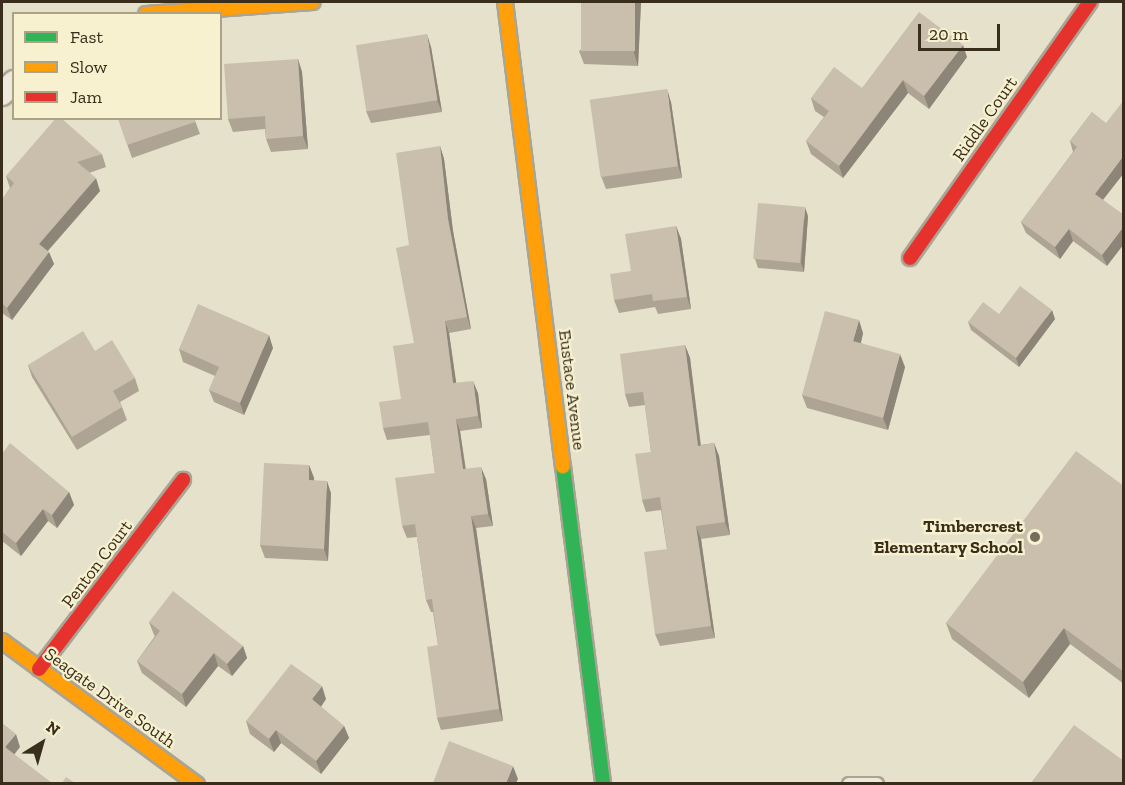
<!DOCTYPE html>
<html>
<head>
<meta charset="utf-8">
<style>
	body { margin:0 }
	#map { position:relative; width:1125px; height:785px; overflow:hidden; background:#e5e1cb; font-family:"Zilla Slab",serif }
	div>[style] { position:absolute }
	.roads { filter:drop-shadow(2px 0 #aaa495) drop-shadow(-2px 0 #aaa495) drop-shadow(0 2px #aaa495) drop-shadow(0 -2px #aaa495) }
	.lane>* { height:12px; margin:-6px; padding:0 6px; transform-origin:6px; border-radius:6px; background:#edeadd }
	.street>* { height:22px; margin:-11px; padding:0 11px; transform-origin:11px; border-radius:11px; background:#edeadd }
	.fast>* { height:14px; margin:-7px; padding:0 7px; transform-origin:7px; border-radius:7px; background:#30b455 }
	.slow>* { height:14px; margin:-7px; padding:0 7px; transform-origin:7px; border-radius:7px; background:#ff9f0a }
	.jam>* { height:14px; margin:-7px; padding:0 7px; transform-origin:7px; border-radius:7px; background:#e5322d }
	.wall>* { inset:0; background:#ada494 }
	.shaded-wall>* { inset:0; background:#8d8678 }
	.building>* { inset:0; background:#c9bfac; transform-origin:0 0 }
	.dots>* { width:16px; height:16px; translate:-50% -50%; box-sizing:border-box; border:3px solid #f7f1d0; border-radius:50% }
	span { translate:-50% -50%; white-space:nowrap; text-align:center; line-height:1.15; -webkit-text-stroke:4.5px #f7f1d0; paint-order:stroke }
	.street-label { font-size:18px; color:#392e1c }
	.poi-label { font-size:18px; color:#392e1c; font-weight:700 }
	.right { translate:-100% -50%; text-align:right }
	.frame { position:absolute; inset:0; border:3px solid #392e1c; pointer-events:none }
	.legend { position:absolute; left:12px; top:12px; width:210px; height:108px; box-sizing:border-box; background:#f7f1d0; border:2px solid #aba388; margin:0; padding:8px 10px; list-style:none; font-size:18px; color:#392e1c }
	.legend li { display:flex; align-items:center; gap:12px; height:30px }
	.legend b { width:30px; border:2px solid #aba388 }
	.north { position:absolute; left:12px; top:713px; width:60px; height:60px; -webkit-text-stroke:4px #f7f1d0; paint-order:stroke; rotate:37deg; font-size:16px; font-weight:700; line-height:24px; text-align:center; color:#392e1c }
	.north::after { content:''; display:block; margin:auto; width:21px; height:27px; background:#392e1c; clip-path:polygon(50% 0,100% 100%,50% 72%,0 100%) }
	.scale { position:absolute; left:918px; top:24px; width:82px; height:27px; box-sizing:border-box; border:3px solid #392e1c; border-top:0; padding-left:8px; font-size:18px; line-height:21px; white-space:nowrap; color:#392e1c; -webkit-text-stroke:4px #f7f1d0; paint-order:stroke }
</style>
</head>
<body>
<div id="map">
	<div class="roads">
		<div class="lane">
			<div style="left:849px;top:784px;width:28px"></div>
		</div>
		<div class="street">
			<div style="left:2px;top:94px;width:17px;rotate:-45deg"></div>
		</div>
		<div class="fast">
			<div style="left:563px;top:466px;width:321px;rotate:82.8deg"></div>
		</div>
		<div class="slow">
			<div style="left:505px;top:2px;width:468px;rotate:82.9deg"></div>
			<div style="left:146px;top:14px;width:167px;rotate:-4.1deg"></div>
			<div style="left:2px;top:641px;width:242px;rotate:36.3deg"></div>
		</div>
		<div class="jam">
			<div style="left:910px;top:258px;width:313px;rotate:-54.9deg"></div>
			<div style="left:39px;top:669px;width:238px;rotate:-52.7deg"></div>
		</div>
	</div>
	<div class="wall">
		<div style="clip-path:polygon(641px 2px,638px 66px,584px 64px,579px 51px)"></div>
		<div style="clip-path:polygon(431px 47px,442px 112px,371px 123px,366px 111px)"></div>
		<div style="clip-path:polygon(967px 57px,929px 109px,908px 93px,843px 178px,811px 154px,806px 141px,824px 117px,815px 111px,811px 98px,862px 88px)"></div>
		<div style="clip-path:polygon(298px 59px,302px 72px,308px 149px,271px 152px,266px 139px,265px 129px,233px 132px,228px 119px)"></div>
		<div style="clip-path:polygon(671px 102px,682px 178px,606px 189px,601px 176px)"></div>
		<div style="clip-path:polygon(1092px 112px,1103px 200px,1107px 266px,1073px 241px,1060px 259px,1026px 233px,1021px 222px,1073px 152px,1070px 141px)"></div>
		<div style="clip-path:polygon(118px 118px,194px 118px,200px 134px,132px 158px)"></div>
		<div style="clip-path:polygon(440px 146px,444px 159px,453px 231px,471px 329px,449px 333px,456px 383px,478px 393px,482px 428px,460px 431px,466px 469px,486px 479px,493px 526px,476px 528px,503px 721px,441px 730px,437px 718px,438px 645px,433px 612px,431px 612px,426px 600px,417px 537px,407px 538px,402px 526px,435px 473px,430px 435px,387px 440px,383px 428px,401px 399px,414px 343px,409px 245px)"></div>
		<div style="clip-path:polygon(102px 154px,106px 167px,89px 173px,100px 191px,48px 251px,54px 264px,12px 320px,2px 313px,2px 200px,10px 188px,6px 176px)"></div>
		<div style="clip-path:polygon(808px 216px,804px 272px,758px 268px,755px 259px)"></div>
		<div style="clip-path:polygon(676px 226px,681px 239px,691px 309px,658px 314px,655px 307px,619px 313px,614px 300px,631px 271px)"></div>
		<div style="clip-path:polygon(999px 314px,1055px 319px,1019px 367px,971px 330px,968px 322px)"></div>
		<div style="clip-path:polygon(863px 333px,861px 343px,905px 367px,888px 430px,807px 408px,802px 395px)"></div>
		<div style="clip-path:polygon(685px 345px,690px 358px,701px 445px,714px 443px,719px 456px,730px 535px,701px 539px,715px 638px,660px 646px,655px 634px,667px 549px,661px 510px,646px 512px,642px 500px,651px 452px,645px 405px,629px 407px,625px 394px)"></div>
		<div style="clip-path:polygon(273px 348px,244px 415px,214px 402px,209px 390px,215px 376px,183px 362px,179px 349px)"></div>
		<div style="clip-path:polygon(95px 351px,135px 378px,139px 391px,120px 402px,122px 407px,127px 420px,77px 450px,32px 377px,28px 365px)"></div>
		<div style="clip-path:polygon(2px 454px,69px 492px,74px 505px,57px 528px,48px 521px,21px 556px,2px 541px)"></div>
		<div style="clip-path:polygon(309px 465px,314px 478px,314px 480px,331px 493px,328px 561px,265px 558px,260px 545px)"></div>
		<div style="clip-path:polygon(1124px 486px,1124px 684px,1070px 644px,1029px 698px,952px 639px,946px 623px)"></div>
		<div style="clip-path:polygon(149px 622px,243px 646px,247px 658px,232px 676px,218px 666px,186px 707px,142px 673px,137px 661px,155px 636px,154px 635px)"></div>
		<div style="clip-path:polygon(326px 699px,321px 707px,344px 726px,349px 738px,321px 774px,281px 743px,274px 752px,250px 734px,246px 721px)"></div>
	</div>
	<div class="shaded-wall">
		<div style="clip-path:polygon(635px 2px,641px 2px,638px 66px,634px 53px)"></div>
		<div style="clip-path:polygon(427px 34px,431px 47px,442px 112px,437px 100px)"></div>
		<div style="clip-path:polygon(963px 45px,967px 57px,929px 109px,924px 96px)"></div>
		<div style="clip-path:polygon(298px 59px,302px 72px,308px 149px,303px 136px)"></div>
		<div style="clip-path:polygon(903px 80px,908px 93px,843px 178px,839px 166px)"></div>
		<div style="clip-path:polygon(667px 89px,671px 102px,682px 178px,678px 166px)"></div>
		<div style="clip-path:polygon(440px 146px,444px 159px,453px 231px,471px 329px,467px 317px,448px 219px)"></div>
		<div style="clip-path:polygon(1124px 155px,1124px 173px,1099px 205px,1095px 194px)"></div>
		<div style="clip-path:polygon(96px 178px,100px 191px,43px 256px,39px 244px)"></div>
		<div style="clip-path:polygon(805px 207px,808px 216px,804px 272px,801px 263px)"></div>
		<div style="clip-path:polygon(676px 226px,681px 239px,691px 309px,687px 297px)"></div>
		<div style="clip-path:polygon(1124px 226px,1124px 244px,1107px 266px,1102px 255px)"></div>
		<div style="clip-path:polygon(1069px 229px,1073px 241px,1060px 259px,1055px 247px)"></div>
		<div style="clip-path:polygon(49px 252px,54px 264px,12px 320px,7px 308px)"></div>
		<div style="clip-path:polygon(1052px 310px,1055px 319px,1019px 367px,1016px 358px)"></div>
		<div style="clip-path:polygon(859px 320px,863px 333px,858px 354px,853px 341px)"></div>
		<div style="clip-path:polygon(445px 321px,449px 333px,458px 395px,453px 383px)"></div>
		<div style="clip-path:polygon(269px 335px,273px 348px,244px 415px,240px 403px)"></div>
		<div style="clip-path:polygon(685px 345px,690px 358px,702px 458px,698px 446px)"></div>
		<div style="clip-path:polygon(900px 354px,905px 367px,888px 430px,883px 418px)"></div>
		<div style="clip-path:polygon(473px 381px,478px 393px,482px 428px,478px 416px)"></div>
		<div style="clip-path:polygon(456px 419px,460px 431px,467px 481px,463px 469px)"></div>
		<div style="clip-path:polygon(714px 443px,719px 456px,730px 535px,725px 522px)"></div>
		<div style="clip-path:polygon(309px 465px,314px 478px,313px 493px,309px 480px)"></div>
		<div style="clip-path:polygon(481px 467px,486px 479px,493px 526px,488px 514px)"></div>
		<div style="clip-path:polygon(327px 481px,331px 493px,328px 561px,324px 549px)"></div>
		<div style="clip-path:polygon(69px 492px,74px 505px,57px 528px,52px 515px)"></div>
		<div style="clip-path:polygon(43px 509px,48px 521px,21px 556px,16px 543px)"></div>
		<div style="clip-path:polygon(471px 516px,476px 528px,503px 721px,499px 709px)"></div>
		<div style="clip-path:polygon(696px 526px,701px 539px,715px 638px,711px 626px)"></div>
		<div style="clip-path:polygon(1064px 628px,1070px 644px,1029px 698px,1023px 682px)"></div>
		<div style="clip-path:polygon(243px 646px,247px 658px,232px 676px,227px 664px)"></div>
		<div style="clip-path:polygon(214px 653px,218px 666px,186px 707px,182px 694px)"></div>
		<div style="clip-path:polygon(322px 686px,326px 699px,317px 712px,312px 699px)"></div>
		<div style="clip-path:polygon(344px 726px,349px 738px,321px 774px,316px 761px)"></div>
		<div style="clip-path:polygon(276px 730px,281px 743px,274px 752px,269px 739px)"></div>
		<div style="clip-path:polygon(16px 734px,20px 747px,10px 760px,5px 747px)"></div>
		<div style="clip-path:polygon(513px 766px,518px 779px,516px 783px,506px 783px)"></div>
	</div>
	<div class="building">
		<div style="left:581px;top:2px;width:54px;height:49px"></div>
		<div style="clip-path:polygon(919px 12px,963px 45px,924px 96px,903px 80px,839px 166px,806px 141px,829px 111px,811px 98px,834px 67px,862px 88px)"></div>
		<div style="left:427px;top:34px;width:67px;height:72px;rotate:81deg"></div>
		<div style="clip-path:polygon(298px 59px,303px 136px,266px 139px,265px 116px,228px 119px,224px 64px)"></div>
		<div style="left:667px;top:89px;width:78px;height:78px;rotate:82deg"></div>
		<div style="clip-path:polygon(1124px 100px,1124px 155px,1095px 194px,1124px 215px,1124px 226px,1102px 255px,1069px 229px,1055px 247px,1021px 222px,1077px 147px,1070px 141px,1092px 112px,1106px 123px)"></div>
		<div style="clip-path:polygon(56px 118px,61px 118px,102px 154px,77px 162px,96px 178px,39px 244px,49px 252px,7px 308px,2px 303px,2px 200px,14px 183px,6px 176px)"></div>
		<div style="clip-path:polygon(118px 118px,194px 118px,195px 122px,127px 145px)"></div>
		<div style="clip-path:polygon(440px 146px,448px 219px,467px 317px,445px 321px,453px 383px,473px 381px,478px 416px,456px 419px,463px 469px,481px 467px,488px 514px,471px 516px,499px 709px,437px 718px,427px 647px,438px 645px,432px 599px,426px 600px,415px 524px,402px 526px,395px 478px,435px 473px,428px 422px,383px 428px,379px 402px,401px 399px,393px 346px,414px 343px,396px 248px,409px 245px,396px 153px)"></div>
		<div style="left:758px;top:203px;width:47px;height:56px;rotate:5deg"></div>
		<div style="clip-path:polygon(676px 226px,687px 297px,653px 301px,652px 294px,614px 300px,610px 274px,631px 271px,625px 234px)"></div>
		<div style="clip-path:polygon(1020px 286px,1052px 310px,1016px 358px,968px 322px,983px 302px,999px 314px)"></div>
		<div style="clip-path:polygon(198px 304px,269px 335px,240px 403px,209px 390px,219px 367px,179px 349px)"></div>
		<div style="clip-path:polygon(825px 311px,859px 320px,853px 341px,900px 354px,883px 418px,802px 395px)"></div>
		<div style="clip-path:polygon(83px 331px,95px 351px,112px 340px,135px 378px,113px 391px,122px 407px,72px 437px,28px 365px)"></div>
		<div style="clip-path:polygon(685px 345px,698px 446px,714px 443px,725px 522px,696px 526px,711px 626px,655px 634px,644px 552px,667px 549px,660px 497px,642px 500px,635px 454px,651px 452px,643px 392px,625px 394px,620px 354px)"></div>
		<div style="clip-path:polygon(10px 443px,69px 492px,52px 515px,43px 509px,16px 543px,2px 532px,2px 454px)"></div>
		<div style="clip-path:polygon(1076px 451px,1124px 486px,1124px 672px,1064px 628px,1023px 682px,946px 623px)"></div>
		<div style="clip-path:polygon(264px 463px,309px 465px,309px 480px,327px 481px,324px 549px,260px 545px)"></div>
		<div style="clip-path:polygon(173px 591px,243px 646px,227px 664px,214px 653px,182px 694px,137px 661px,160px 631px,149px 622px)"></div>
		<div style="clip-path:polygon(291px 664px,322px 686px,312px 699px,344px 726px,316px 761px,276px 730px,269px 739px,246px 721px)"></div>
		<div style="clip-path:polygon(2px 723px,16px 734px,5px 747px,52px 783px,2px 783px)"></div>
		<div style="clip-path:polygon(1074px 725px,1124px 761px,1124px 783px,1031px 783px)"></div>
		<div style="clip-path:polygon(449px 741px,513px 766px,506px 783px,433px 783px)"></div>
		<div style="clip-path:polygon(66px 777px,75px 783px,62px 783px)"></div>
	</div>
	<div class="dots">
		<div style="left:1035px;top:537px;background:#756d59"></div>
	</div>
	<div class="street-label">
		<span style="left:985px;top:119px;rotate:-55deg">Riddle Court</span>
		<span style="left:572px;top:390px;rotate:83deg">Eustace Avenue</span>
		<span style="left:97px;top:564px;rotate:-53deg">Penton Court</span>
		<span style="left:110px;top:698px;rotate:36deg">Seagate Drive South</span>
	</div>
	<div class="poi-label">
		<span class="right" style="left:1023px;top:537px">Timbercrest<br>Elementary School</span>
	</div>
	<div class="frame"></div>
	<ul class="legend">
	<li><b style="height:8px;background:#30b455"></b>Fast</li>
	<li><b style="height:8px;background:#ff9f0a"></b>Slow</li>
	<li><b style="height:8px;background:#e5322d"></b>Jam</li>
	</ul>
	<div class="north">N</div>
	<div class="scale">20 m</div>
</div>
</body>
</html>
